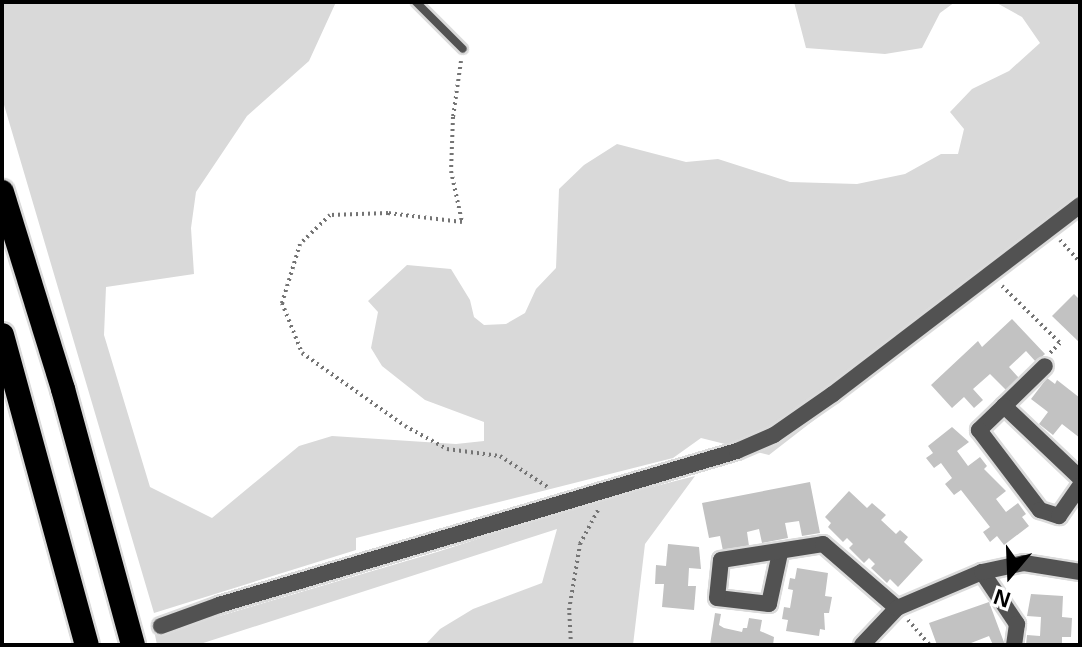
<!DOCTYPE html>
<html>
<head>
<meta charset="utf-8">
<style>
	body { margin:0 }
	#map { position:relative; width:1082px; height:647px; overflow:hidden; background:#fff; font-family:Helvetica,sans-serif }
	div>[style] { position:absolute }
	.green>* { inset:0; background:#d9d9d9 }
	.building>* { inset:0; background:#c2c2c2 }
	.path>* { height:4px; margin-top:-2px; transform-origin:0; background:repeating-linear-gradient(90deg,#747474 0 2px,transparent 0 6px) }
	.roads { filter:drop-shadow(2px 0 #dbdbdb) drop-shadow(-2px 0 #dbdbdb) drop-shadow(0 2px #dbdbdb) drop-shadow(0 -2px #dbdbdb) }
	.lane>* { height:8px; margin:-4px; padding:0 4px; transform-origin:4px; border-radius:4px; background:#525252 }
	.street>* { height:16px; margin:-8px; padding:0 8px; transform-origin:8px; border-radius:8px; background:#525252 }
	.highway>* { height:24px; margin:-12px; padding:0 12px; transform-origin:12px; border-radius:12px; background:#000 }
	span { translate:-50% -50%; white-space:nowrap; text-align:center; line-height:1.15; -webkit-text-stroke:6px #fff; paint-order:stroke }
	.frame { position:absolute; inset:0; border:4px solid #000; pointer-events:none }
	.north { position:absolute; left:970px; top:535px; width:80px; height:80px; -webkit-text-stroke:6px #fff; paint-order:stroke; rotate:199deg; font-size:22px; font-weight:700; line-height:32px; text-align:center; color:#000 }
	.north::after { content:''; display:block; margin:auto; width:28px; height:36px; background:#000; clip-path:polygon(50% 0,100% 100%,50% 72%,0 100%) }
</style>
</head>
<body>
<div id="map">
	<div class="green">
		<div style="clip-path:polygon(2px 2px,336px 2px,309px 61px,247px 116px,196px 192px,191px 228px,194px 274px,106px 287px,104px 335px,150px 487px,212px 518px,299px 446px,332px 436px,456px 444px,484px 441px,484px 422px,425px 400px,382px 366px,371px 348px,378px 312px,368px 301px,407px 265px,451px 269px,470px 300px,474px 317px,484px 325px,506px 324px,525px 313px,536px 289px,556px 268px,559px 189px,584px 165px,617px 144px,686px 162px,718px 159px,790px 182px,857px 184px,905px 174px,941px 154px,958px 154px,964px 129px,950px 112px,972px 89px,1009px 71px,1040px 43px,1022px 17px,995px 2px,1080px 2px,1080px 197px,992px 282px,769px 455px,701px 438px,673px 458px,356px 538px,356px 550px,154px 613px,2px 98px)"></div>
		<div style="clip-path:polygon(794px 2px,955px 2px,940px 13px,922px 48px,885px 54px,806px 48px)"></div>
		<div style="clip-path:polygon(695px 476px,645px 544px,633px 645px,425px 645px,440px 629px,473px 609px,542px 583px,557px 529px,197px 645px,157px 645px,155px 635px,437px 552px,589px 503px)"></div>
	</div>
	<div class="building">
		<div style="clip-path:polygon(1074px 294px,1080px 300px,1080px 343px,1052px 316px)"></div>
		<div style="clip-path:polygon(1012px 319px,1045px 354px,1036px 362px,1026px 351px,1009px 367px,1019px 378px,1006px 390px,990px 374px,973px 389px,983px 400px,974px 408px,964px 397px,952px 408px,931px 385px,978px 341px,982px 347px)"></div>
		<div style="clip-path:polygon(1047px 378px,1055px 384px,1057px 380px,1080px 398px,1080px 438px,1062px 424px,1053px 435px,1039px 424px,1048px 412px,1031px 399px)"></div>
		<div style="clip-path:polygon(952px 427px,969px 442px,957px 451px,968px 466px,980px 457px,987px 466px,984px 469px,1006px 491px,996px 499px,1006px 512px,1018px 503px,1026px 514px,1022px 517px,1029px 526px,1004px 545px,997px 536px,990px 542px,983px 532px,990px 527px,961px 490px,954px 495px,945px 484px,952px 478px,941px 463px,934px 468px,926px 458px,933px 453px,928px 446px)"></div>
		<div style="clip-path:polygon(810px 482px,820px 533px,802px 536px,799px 521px,785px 523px,788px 538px,762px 543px,759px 529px,747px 532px,749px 546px,723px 551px,720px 536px,709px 538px,702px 503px)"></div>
		<div style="clip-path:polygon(849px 491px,867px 508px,872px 503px,886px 515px,881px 520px,896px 534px,900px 530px,908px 537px,904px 542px,923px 560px,898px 587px,890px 579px,887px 583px,871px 568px,875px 564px,869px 558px,864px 563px,849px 548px,853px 544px,847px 538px,843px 542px,828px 527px,831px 523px,825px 517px)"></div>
		<div style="clip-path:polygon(668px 544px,699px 547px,701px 569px,689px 568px,688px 586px,696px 586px,694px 610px,662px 607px,664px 584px,655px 584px,656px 565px,666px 566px)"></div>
		<div style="clip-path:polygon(797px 568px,828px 573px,825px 596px,832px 597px,829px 613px,824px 613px,825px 630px,820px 629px,819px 636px,786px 631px,788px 620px,782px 619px,784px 607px,790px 608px,793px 590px,788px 589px,790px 578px,795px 579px)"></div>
		<div style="clip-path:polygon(1031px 594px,1063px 596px,1062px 617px,1072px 618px,1071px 637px,1062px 637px,1062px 645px,1026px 645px,1027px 635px,1040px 636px,1041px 617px,1027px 616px)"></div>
		<div style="clip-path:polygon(989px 602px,1005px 645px,993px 645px,989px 636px,966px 645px,937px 645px,929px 623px)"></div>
		<div style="clip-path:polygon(715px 613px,721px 614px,719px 625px,724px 628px,742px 632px,743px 628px,747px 628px,749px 618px,762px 620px,760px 631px,774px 637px,773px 645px,710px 645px)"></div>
	</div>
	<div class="path">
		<div style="left:461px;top:61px;width:57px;rotate:98.1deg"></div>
		<div style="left:453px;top:117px;width:54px;rotate:92.1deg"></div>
		<div style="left:451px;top:171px;width:52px;rotate:77.8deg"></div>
		<div style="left:462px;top:222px;width:75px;rotate:-173.1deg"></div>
		<div style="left:388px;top:213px;width:58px;rotate:178deg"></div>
		<div style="left:330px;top:215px;width:42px;rotate:136deg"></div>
		<div style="left:300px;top:244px;width:62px;rotate:107deg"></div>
		<div style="left:282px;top:303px;width:54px;rotate:68.2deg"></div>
		<div style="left:302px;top:353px;width:126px;rotate:35.3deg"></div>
		<div style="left:405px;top:426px;width:48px;rotate:28.7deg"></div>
		<div style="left:447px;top:449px;width:53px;rotate:7.5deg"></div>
		<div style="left:500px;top:456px;width:59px;rotate:33.1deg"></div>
		<div style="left:1060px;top:240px;width:30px;rotate:48deg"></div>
		<div style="left:1002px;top:286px;width:81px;rotate:44.5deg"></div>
		<div style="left:1060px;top:343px;width:14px;rotate:135deg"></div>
		<div style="left:908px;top:620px;width:33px;rotate:49deg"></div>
		<div style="left:571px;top:645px;width:35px;rotate:-93deg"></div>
		<div style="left:569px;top:610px;width:67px;rotate:-80.5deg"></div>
		<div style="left:580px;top:544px;width:40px;rotate:-62deg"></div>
	</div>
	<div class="roads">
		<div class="lane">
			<div style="left:416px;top:2px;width:66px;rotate:45deg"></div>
		</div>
		<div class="street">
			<div style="left:1004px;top:406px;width:57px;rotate:-44.3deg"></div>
			<div style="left:1080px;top:478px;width:105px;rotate:-136.5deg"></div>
			<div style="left:1004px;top:406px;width:35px;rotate:136deg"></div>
			<div style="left:979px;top:430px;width:101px;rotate:52.7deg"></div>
			<div style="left:1040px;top:510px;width:20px;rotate:18deg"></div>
			<div style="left:1059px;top:516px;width:37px;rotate:-55deg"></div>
			<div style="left:780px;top:553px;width:52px;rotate:102.2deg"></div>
			<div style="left:769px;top:604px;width:52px;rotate:-173.4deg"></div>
			<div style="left:717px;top:598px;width:38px;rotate:-84deg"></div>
			<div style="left:721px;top:560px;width:103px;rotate:-8.9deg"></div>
			<div style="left:823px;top:544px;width:98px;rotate:40.9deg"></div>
			<div style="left:982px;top:572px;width:63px;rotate:56.1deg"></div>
			<div style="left:1017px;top:624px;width:21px;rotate:98deg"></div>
			<div style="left:161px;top:626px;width:62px;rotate:-19.9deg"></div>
			<div style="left:219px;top:605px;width:540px;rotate:-16.56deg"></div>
			<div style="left:737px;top:451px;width:40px;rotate:-23.4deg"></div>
			<div style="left:774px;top:435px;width:72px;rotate:-34.8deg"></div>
			<div style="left:833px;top:394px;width:311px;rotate:-37.4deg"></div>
			<div style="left:862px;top:645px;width:51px;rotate:-46.6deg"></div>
			<div style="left:897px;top:608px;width:92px;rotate:-23deg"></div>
			<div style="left:982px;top:572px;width:43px;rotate:-12.1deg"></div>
			<div style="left:1024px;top:563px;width:57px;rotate:9.1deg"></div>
		</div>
		<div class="highway">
			<div style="left:2px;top:192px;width:206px;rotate:72.8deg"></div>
			<div style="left:63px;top:389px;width:265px;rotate:74.7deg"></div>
			<div style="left:2px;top:335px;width:321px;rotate:74.7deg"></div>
		</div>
	</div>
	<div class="frame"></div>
	<div class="north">N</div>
</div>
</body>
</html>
